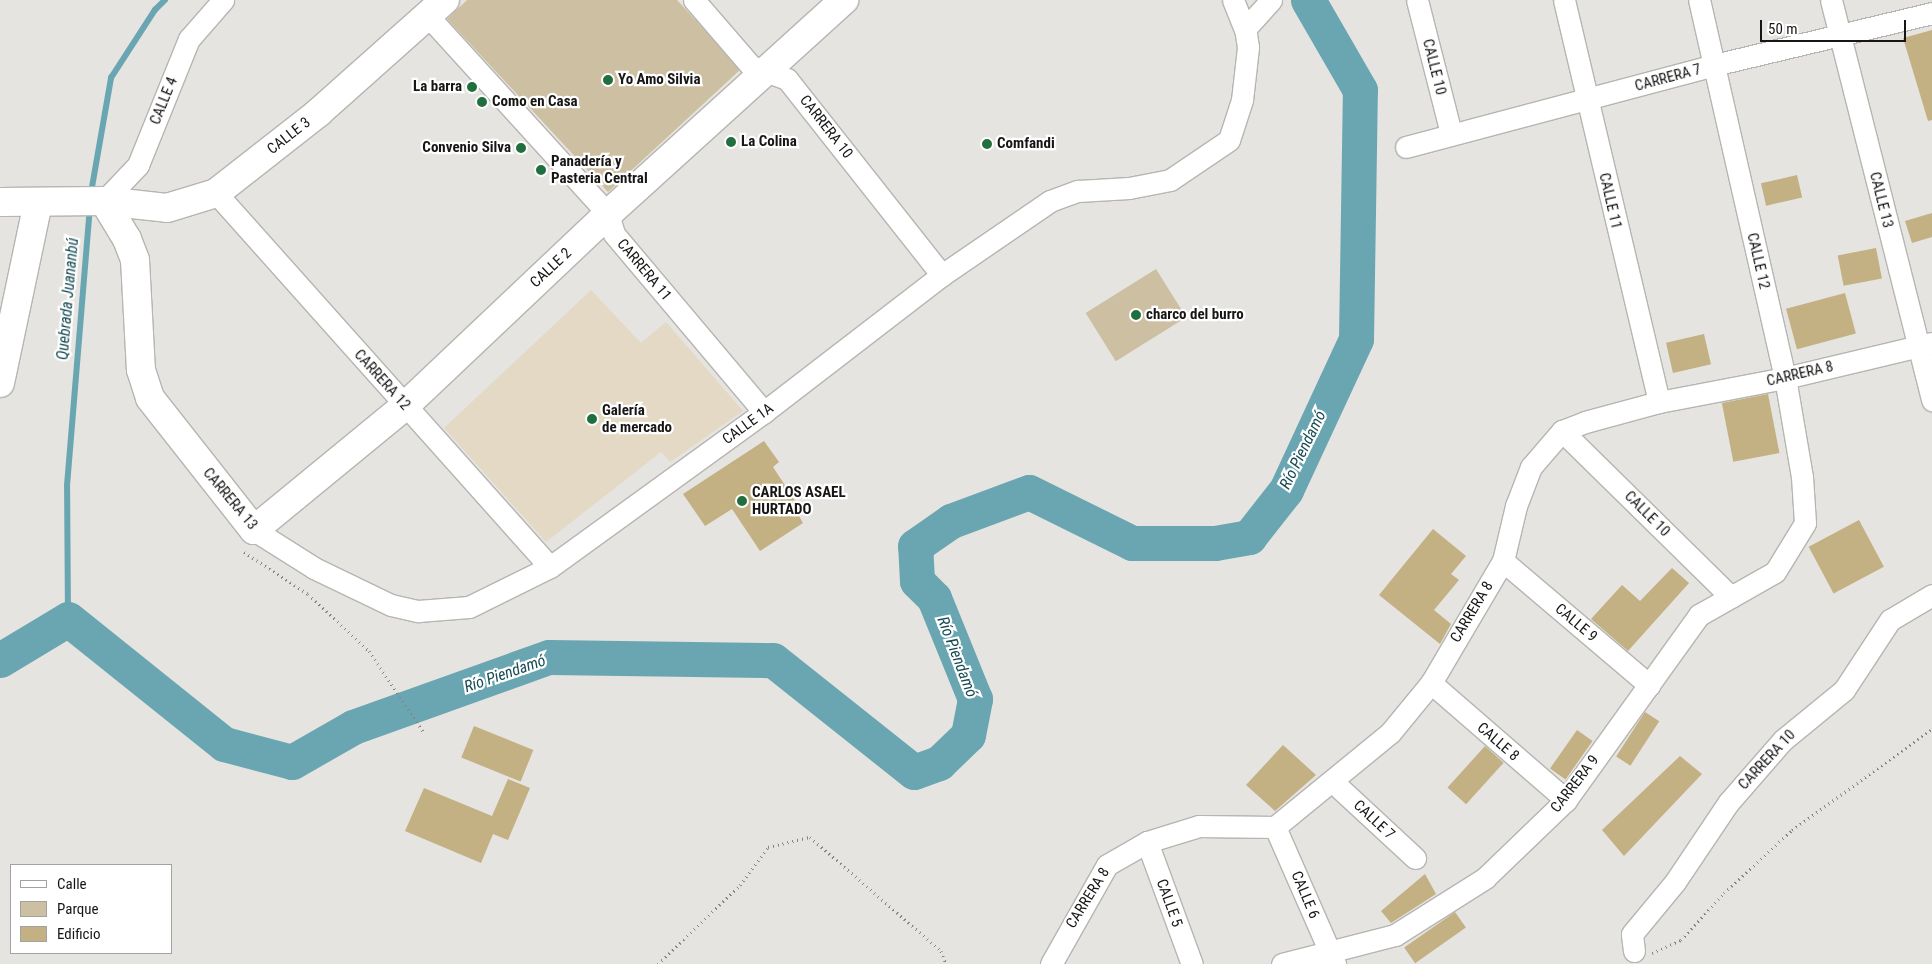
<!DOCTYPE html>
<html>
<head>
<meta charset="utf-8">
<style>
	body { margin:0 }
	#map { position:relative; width:1932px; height:964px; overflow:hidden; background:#e5e4e0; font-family:"Roboto Condensed",sans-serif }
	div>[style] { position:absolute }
	.commercial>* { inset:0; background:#e3d9c4 }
	.green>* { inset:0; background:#ccbfa2; transform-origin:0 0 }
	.stream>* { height:5.5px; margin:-2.75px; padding:0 2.75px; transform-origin:2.75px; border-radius:2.75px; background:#6aa6b1 }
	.river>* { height:35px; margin:-17.5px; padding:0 17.5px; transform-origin:17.5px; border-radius:17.5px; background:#6aa6b1 }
	.building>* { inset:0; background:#c3b083; transform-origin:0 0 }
	.path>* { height:3px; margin-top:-1.5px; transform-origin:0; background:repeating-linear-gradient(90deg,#858481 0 1px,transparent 0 5px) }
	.roads { filter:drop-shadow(1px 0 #b6b5b1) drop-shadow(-1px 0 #b6b5b1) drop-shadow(0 1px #b6b5b1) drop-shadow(0 -1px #b6b5b1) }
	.minor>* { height:21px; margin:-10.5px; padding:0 10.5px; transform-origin:10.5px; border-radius:10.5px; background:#fff }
	.secondary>* { height:28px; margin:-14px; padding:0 14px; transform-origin:14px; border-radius:14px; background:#fff }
	.dots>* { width:14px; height:14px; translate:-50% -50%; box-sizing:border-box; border:2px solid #fff; border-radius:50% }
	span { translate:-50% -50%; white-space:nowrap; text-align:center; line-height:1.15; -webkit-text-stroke:4.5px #fff; paint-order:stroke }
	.street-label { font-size:15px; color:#171615 }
	.poi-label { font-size:15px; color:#171615; font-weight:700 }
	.left { translate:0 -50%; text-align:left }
	.right { translate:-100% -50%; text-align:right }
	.water-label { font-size:16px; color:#164b54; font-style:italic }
	.legend { position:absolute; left:10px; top:864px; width:162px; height:90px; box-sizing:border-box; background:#fff; border:1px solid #a2a2a1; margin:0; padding:6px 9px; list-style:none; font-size:15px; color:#171615 }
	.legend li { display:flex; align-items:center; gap:10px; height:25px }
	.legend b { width:25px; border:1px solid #a2a2a1 }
	.scale { position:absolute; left:1760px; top:20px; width:146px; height:22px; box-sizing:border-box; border:2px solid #171615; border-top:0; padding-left:6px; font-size:15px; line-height:18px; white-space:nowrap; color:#171615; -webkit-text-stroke:4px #fff; paint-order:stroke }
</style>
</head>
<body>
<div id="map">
	<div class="commercial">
		<div style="clip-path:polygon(591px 290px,641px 343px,666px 322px,743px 411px,670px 462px,661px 452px,546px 542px,444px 428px)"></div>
	</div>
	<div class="green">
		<div style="clip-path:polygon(467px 0,677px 0,741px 69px,608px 192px,447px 19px)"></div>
		<div style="left:1156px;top:269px;width:57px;height:83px;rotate:58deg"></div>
	</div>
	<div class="stream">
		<div style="left:91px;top:193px;width:117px;rotate:-80.1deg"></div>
		<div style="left:111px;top:78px;width:81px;rotate:-57.1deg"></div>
		<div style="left:155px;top:10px;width:14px;rotate:-45deg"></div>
		<div style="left:68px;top:619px;width:133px;rotate:-90.4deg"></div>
		<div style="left:67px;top:486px;width:279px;rotate:-85.3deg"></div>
	</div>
	<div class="river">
		<div style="left:0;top:660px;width:79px;rotate:-31.1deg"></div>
		<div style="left:68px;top:619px;width:200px;rotate:38.7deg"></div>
		<div style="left:224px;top:744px;width:70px;rotate:14.8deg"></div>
		<div style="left:292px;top:762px;width:70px;rotate:-29.8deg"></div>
		<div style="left:353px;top:727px;width:208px;rotate:-19.7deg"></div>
		<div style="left:549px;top:657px;width:224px;rotate:0.8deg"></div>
		<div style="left:773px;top:660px;width:180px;rotate:38.5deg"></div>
		<div style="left:914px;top:772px;width:27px;rotate:-20deg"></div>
		<div style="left:939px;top:763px;width:40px;rotate:-44deg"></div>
		<div style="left:968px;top:735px;width:37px;rotate:-79deg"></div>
		<div style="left:975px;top:699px;width:109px;rotate:-112.1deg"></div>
		<div style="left:934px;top:598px;width:24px;rotate:-135deg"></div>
		<div style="left:917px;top:581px;width:35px;rotate:-93deg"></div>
		<div style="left:915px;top:546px;width:44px;rotate:-34.8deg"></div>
		<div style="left:951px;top:521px;width:83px;rotate:-20.4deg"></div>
		<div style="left:1029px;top:492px;width:115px;rotate:26.3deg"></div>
		<div style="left:1132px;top:543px;width:83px"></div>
		<div style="left:1215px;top:543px;width:35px;rotate:-10deg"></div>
		<div style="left:1249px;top:537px;width:60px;rotate:-51.8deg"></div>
		<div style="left:1286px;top:490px;width:166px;rotate:-65.1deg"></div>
		<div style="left:1356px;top:339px;width:249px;rotate:-89.1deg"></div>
		<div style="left:1360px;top:90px;width:104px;rotate:-120deg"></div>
	</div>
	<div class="building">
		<div style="clip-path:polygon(1932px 30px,1932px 120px,1928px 121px,1903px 38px)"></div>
		<div style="left:1797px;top:175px;width:23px;height:37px;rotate:77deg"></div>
		<div style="clip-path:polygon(1932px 213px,1932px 237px,1912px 243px,1905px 221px)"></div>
		<div style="left:1876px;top:248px;width:31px;height:39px;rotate:79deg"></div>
		<div style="left:1845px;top:293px;width:42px;height:61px;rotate:75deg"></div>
		<div style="left:1704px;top:334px;width:31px;height:39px;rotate:77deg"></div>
		<div style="left:1768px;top:394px;width:60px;height:47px;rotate:79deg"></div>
		<div style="clip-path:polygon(764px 441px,779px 462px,773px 467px,803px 513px,799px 516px,803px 523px,760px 551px,732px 509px,705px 526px,683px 494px)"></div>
		<div style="left:1859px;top:520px;width:53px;height:57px;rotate:62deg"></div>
		<div style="clip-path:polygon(1433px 529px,1466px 556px,1451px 574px,1459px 580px,1434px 610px,1451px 624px,1440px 644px,1379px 595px)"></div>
		<div style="clip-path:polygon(1672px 568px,1689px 583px,1628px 651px,1591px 619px,1622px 585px,1640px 601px)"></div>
		<div style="left:1645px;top:712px;width:17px;height:53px;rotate:33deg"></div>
		<div style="left:474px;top:726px;width:64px;height:34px;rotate:22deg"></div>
		<div style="left:1577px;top:730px;width:19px;height:47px;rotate:35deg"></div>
		<div style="clip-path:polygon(1283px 745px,1316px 775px,1275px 811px,1246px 785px)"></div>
		<div style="left:1485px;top:746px;width:25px;height:56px;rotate:42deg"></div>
		<div style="clip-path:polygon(1680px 756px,1702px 774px,1624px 856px,1602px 830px)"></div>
		<div style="clip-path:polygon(508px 779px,530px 788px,508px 840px,493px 834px,481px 863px,405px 831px,424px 788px,492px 816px)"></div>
		<div style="clip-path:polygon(1425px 874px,1436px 894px,1391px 923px,1381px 911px)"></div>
		<div style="left:1455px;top:912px;width:19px;height:62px;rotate:55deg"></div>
	</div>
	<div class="path">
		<div style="left:244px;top:552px;width:77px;rotate:33.3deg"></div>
		<div style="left:308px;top:594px;width:83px;rotate:43.1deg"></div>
		<div style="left:369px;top:651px;width:99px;rotate:56.1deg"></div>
		<div style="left:1652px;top:953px;width:32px;rotate:-24deg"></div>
		<div style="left:1681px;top:940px;width:64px;rotate:-47.5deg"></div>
		<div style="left:1724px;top:893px;width:93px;rotate:-42.8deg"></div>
		<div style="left:1792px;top:830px;width:173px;rotate:-35.8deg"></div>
		<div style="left:658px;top:964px;width:114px;rotate:-43.9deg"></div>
		<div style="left:740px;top:885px;width:47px;rotate:-53.6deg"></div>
		<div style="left:768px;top:847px;width:43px;rotate:-13.4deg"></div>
		<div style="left:810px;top:837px;width:174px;rotate:41deg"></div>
		<div style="left:941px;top:951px;width:14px;rotate:69deg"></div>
	</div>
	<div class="roads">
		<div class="minor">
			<div style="left:694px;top:0;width:87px;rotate:49.2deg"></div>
			<div style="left:751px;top:66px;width:38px;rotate:20deg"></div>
			<div style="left:787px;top:79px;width:250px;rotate:51.7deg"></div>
			<div style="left:1233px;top:0;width:31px;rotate:68deg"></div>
			<div style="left:1417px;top:0;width:137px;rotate:75.7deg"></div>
			<div style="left:1564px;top:0;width:413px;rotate:76.7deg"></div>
			<div style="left:1831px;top:0;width:413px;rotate:75.8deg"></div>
			<div style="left:428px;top:16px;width:268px;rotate:47.7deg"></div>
			<div style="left:608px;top:214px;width:21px;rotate:73deg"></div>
			<div style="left:614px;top:234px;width:233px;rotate:49.9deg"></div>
			<div style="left:1406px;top:147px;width:319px;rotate:-14.9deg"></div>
			<div style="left:1714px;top:65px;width:224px;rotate:-13.4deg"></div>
			<div style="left:216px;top:193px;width:501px;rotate:48.23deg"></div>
			<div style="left:104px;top:201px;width:50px;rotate:-46.6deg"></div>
			<div style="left:138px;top:165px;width:136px;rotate:-68deg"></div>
			<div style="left:189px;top:39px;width:52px;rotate:-48.9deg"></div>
			<div style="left:1562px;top:431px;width:237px;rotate:44.5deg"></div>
			<div style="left:254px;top:530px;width:71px;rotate:32.3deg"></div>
			<div style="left:314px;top:568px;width:85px;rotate:25.7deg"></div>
			<div style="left:391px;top:605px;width:28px;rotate:13deg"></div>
			<div style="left:418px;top:611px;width:51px;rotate:-4.5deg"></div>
			<div style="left:469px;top:607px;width:90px;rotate:-26.3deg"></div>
			<div style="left:550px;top:567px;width:264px;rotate:-35.9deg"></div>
			<div style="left:764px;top:412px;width:225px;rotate:-37.6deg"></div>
			<div style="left:942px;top:275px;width:131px;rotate:-34.4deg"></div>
			<div style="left:1050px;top:201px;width:30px;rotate:-20deg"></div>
			<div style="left:1078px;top:191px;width:51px;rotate:-3.4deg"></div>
			<div style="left:1129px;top:188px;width:42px;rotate:-11deg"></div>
			<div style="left:1170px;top:180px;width:71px;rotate:-34.1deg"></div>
			<div style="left:1229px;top:140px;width:42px;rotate:-72deg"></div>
			<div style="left:1242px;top:100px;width:53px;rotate:-83.5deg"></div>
			<div style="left:1248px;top:47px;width:18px;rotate:-99deg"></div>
			<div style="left:1245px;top:29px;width:39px;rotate:-48deg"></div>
			<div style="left:1503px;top:561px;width:192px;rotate:40.3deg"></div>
			<div style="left:1431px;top:683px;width:179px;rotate:40.9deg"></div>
			<div style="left:1333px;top:782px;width:112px;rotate:42.8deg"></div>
			<div style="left:1275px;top:827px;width:150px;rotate:66.3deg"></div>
			<div style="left:1147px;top:842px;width:130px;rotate:69.8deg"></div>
			<div style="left:1634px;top:951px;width:17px;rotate:-97deg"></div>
			<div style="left:1632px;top:934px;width:67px;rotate:-50.4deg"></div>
			<div style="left:1675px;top:882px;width:95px;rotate:-56.1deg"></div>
			<div style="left:1728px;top:803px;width:84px;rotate:-48.9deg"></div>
			<div style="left:1783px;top:740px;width:79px;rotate:-39.3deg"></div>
			<div style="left:1844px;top:690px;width:84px;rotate:-56.7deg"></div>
			<div style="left:1890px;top:620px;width:49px;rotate:-30.8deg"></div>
			<div style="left:1051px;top:964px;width:114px;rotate:-60.5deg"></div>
			<div style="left:1107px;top:865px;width:46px;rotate:-29.9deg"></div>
			<div style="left:1147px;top:842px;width:54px;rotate:-17.1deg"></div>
			<div style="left:1199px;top:826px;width:76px;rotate:0.8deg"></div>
			<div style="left:1275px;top:827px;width:149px;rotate:-39.3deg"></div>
			<div style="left:1390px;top:733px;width:65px;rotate:-50.6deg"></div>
			<div style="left:1431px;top:683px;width:142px;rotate:-59.5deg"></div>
			<div style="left:1503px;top:561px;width:57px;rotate:-76.7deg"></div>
			<div style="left:1516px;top:506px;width:42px;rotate:-69deg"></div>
			<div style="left:1531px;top:467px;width:48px;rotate:-49.3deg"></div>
			<div style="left:1562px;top:431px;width:25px;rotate:-21deg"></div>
			<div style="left:1585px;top:422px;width:77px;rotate:-15.1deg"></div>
			<div style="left:1659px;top:402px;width:128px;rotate:-10.8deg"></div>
			<div style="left:1785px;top:378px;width:151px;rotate:-13.4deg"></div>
			<div style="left:1282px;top:964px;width:117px;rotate:-14.4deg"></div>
			<div style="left:1395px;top:935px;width:107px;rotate:-32.3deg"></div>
			<div style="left:1485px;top:878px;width:112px;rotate:-43.9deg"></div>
			<div style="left:1566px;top:800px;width:228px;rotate:-54.3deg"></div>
			<div style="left:1699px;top:615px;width:87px;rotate:-29.5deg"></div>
			<div style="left:1775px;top:572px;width:57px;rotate:-58.5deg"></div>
			<div style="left:1805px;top:523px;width:46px;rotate:-93.7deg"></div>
			<div style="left:1802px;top:477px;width:100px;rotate:-99.7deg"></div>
			<div style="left:1785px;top:378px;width:388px;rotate:-102.8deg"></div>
		</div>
		<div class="secondary">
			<div style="left:104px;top:201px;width:44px;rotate:58.8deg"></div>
			<div style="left:127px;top:239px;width:22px;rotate:69deg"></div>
			<div style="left:135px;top:260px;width:110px;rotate:86.9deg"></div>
			<div style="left:141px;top:370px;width:29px;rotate:72deg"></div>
			<div style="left:150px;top:398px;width:168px;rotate:51.8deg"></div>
			<div style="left:254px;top:530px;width:195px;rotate:-39.4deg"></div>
			<div style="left:405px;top:406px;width:279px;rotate:-43.4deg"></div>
			<div style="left:608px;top:214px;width:319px;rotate:-42.2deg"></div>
			<div style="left:0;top:202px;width:104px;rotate:-0.6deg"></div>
			<div style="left:104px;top:201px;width:63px;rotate:6.3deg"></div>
			<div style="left:167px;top:208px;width:51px;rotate:-17deg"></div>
			<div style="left:216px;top:193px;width:130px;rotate:-38.1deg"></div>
			<div style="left:318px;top:113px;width:170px;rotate:-41.7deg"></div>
			<div style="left:0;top:383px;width:184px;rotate:-78.1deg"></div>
		</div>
	</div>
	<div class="dots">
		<div style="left:608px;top:80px;background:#216e3e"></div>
		<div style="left:472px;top:87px;background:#216e3e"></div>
		<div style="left:482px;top:102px;background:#216e3e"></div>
		<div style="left:731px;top:142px;background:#216e3e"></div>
		<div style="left:987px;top:144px;background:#216e3e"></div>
		<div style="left:521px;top:148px;background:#216e3e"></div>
		<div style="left:541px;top:170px;background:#216e3e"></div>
		<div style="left:1136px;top:315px;background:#216e3e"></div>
		<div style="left:592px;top:419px;background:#216e3e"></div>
		<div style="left:742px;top:501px;background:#216e3e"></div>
	</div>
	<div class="street-label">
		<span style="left:1434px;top:67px;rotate:76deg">CALLE 10</span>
		<span style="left:1668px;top:78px;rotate:-15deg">CARRERA 7</span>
		<span style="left:164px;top:101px;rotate:-68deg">CALLE 4</span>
		<span style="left:826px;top:127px;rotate:52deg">CARRERA 10</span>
		<span style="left:289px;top:136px;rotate:-38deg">CALLE 3</span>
		<span style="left:1881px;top:200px;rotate:76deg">CALLE 13</span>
		<span style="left:1610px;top:201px;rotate:77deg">CALLE 11</span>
		<span style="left:1758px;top:261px;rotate:77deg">CALLE 12</span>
		<span style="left:551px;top:268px;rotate:-43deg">CALLE 2</span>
		<span style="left:644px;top:270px;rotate:50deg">CARRERA 11</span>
		<span style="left:1800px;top:374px;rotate:-13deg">CARRERA 8</span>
		<span style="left:382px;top:380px;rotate:48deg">CARRERA 12</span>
		<span style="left:748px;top:424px;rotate:-36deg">CALLE 1A</span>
		<span style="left:230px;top:499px;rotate:50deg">CARRERA 13</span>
		<span style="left:1647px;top:514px;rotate:45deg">CALLE 10</span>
		<span style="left:1472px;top:612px;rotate:-59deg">CARRERA 8</span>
		<span style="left:1576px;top:623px;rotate:40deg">CALLE 9</span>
		<span style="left:1498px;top:742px;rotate:41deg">CALLE 8</span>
		<span style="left:1767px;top:760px;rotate:-47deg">CARRERA 10</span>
		<span style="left:1575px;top:784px;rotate:-52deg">CARRERA 9</span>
		<span style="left:1374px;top:820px;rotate:43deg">CALLE 7</span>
		<span style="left:1305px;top:895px;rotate:67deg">CALLE 6</span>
		<span style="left:1088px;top:898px;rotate:-58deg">CARRERA 8</span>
		<span style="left:1169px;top:903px;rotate:70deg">CALLE 5</span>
	</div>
	<div class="poi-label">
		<span class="left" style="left:618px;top:80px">Yo Amo Silvia</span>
		<span class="right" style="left:462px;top:87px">La barra</span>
		<span class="left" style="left:492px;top:102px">Como en Casa</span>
		<span class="left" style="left:741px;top:142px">La Colina</span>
		<span class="left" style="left:997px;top:144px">Comfandi</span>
		<span class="right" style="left:511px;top:148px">Convenio Silva</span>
		<span class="left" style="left:551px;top:170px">Panadería y<br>Pasteria Central</span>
		<span class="left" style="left:1146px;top:315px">charco del burro</span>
		<span class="left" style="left:602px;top:419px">Galería<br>de mercado</span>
		<span class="left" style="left:752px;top:501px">CARLOS ASAEL<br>HURTADO</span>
	</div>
	<div class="water-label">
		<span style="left:68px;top:299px;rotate:-85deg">Quebrada Juananbú</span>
		<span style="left:1303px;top:450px;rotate:-64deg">Río Piendamó</span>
		<span style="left:957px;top:657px;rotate:69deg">Río Piendamó</span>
		<span style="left:505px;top:674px;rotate:-19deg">Río Piendamó</span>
	</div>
	<ul class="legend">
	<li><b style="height:6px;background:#fff"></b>Calle</li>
	<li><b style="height:14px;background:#ccbfa2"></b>Parque</li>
	<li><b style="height:14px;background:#c3b083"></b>Edificio</li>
	</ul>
	<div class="scale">50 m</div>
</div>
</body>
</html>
